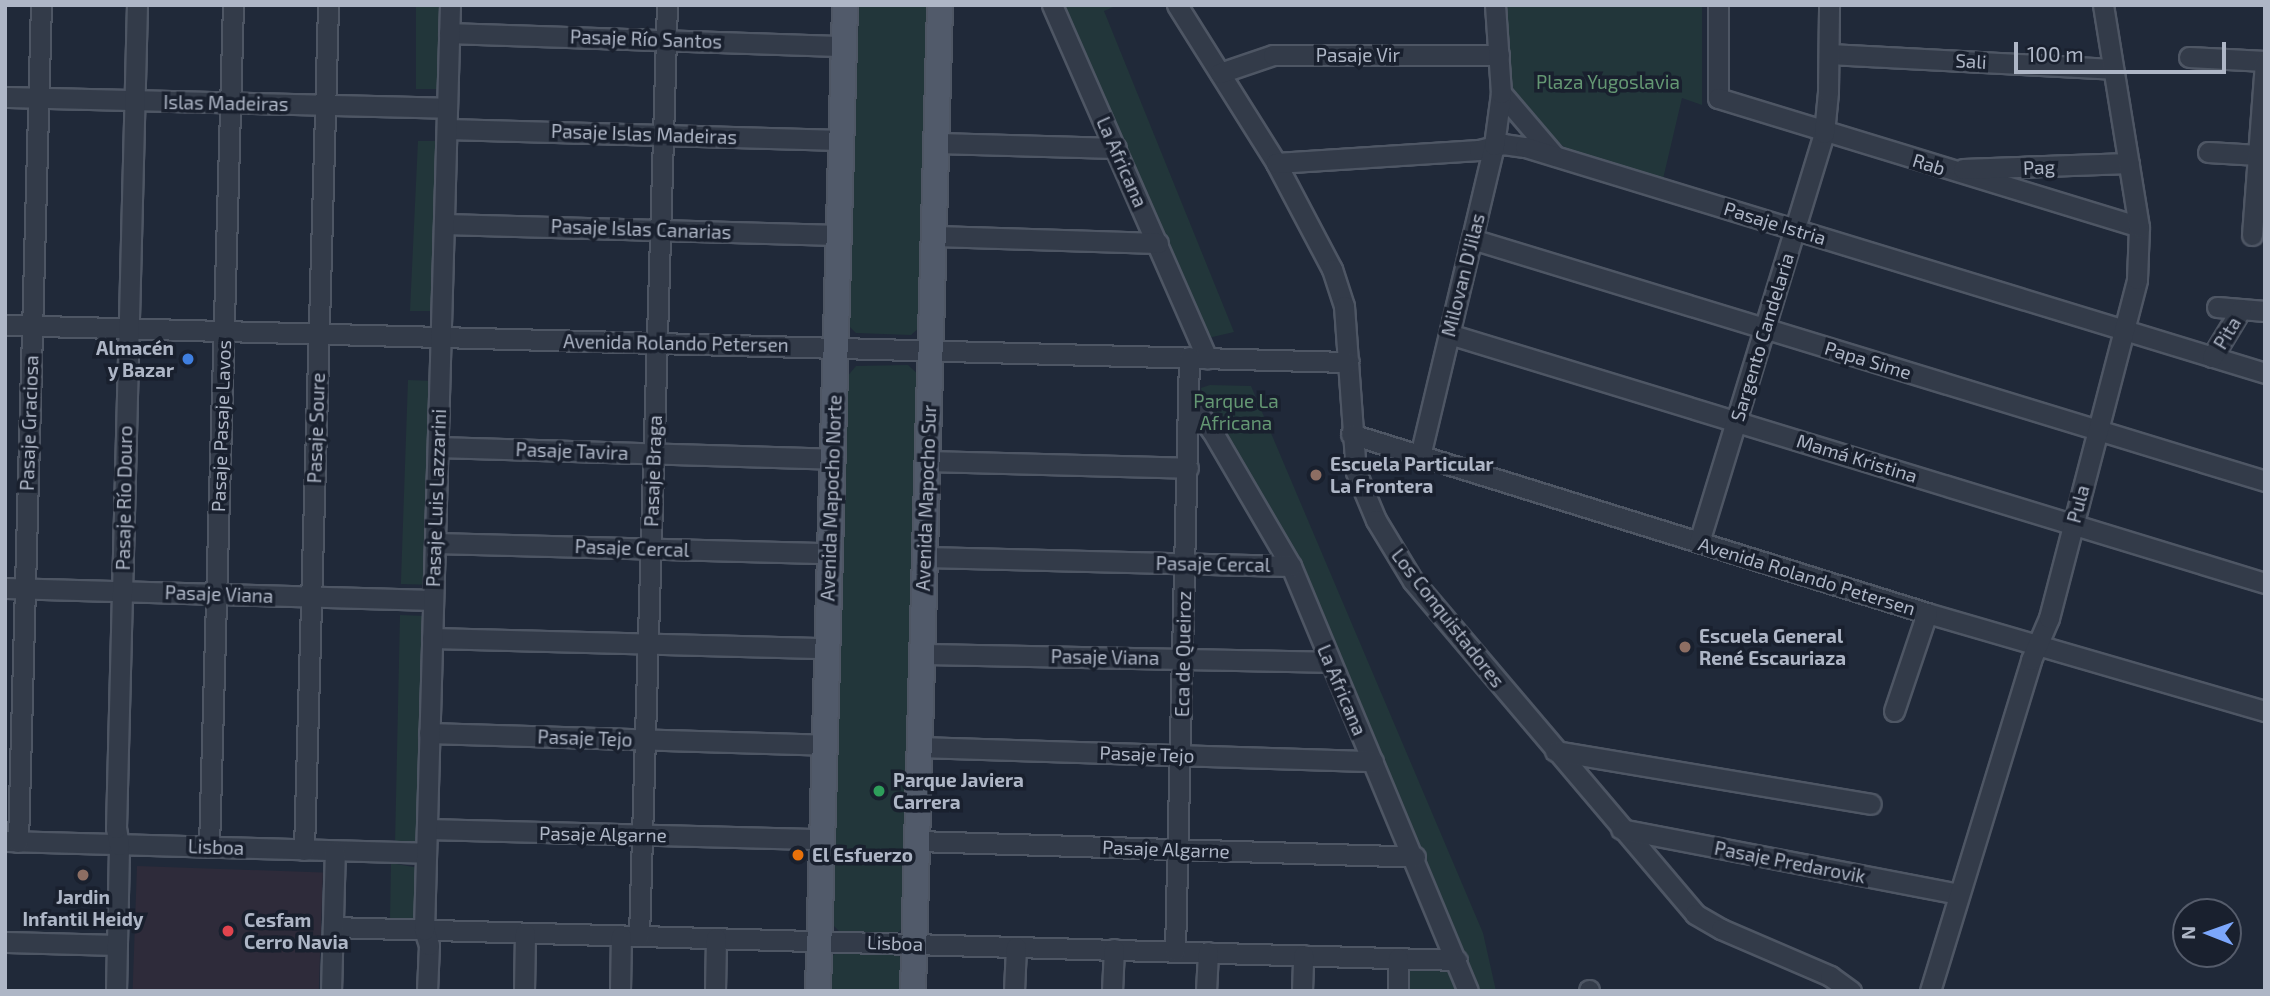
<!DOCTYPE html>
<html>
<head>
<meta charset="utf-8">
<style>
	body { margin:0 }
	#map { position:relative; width:2270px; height:996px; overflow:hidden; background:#202939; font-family:"Exo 2",sans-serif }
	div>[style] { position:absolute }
	.medical>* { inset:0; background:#2e2b3a; transform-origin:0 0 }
	.green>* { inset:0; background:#22363a; transform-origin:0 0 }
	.roads { filter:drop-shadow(2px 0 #4e5664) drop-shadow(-2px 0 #4e5664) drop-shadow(0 2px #4e5664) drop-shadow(0 -2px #4e5664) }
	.minor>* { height:19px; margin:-9.5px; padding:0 9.5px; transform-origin:9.5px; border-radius:9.5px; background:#333b49 }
	.major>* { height:24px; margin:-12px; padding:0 12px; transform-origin:12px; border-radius:12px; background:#515a6a }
	.dots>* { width:19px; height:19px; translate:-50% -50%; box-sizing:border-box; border:4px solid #19202e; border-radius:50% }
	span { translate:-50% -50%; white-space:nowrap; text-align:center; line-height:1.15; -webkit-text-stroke:7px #19202e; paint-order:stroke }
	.street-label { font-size:19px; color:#aeb6c6 }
	.park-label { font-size:19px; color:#649773 }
	.poi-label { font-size:19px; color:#aeb6c6; font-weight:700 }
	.right { translate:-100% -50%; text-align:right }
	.left { translate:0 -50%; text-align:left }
	.frame { position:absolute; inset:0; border:7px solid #aeb6c6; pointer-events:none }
	.north { position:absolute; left:2172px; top:898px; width:70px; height:70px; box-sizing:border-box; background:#19202e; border:2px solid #555c6b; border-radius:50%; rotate:271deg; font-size:19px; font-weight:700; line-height:28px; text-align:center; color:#aeb6c6 }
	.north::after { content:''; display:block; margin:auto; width:24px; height:32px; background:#7ca7fc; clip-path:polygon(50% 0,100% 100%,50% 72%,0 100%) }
	.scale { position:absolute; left:2014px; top:42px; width:212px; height:32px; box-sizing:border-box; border:4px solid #aeb6c6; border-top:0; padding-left:9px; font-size:21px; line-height:24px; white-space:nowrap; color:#aeb6c6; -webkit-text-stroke:5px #19202e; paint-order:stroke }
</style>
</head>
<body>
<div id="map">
	<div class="medical">
		<div style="left:137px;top:866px;width:186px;height:125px;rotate:2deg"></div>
	</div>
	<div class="green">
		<div style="left:416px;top:5px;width:27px;height:84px"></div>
		<div style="clip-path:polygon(859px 5px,931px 5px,920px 327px,911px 335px,856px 333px,849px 326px)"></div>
		<div style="clip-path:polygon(1061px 5px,1118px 5px,1104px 11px,1234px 332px,1208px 338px)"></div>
		<div style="clip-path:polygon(1503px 5px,1702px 5px,1702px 105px,1682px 98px,1663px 179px,1569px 150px,1543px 132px,1510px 90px)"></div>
		<div style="clip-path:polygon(418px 141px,436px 141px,434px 311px,410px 311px)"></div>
		<div style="clip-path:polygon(908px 365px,920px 376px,908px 920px,899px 932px,840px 932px,831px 923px,846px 378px,856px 366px)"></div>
		<div style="left:408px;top:380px;width:26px;height:204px;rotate:2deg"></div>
		<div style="clip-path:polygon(1210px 385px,1251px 386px,1483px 933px,1496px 991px,1475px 991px,1342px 664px,1204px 406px,1201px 388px)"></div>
		<div style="clip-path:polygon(400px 615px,425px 616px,421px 839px,413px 846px,395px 845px)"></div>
		<div style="clip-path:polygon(391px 863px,419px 868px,417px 917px,410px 921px,390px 921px)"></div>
		<div style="clip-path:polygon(840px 950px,897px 953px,906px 966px,905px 991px,830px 991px,831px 957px)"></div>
		<div style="clip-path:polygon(1451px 965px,1460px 991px,1405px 991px,1405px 966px)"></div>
	</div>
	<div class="roads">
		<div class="minor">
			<div style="left:1052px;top:5px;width:386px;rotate:66.3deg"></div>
			<div style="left:1177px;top:5px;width:186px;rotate:57.9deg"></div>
			<div style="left:1276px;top:163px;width:120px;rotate:62.2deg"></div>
			<div style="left:1332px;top:269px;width:39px;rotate:72deg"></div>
			<div style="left:1344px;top:306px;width:166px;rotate:85.9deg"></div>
			<div style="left:1356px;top:472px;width:52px;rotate:67.4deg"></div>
			<div style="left:1376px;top:520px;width:71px;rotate:58.8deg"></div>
			<div style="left:1413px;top:581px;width:436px;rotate:49.7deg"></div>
			<div style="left:1695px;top:914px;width:30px;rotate:30deg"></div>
			<div style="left:1721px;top:929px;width:119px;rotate:23.3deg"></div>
			<div style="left:1830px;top:976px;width:26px;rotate:36deg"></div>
			<div style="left:1718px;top:5px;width:93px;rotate:90deg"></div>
			<div style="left:1718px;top:98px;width:440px;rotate:17deg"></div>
			<div style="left:449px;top:33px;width:395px;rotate:1.9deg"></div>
			<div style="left:1829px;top:54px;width:284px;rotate:3deg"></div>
			<div style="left:2189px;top:57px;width:76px;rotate:3deg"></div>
			<div style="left:1220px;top:73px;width:56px;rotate:-18.8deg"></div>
			<div style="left:1273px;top:55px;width:226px"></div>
			<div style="left:1501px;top:93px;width:82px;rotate:49.5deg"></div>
			<div style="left:5px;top:97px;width:442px;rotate:1.4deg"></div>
			<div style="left:447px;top:129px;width:394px;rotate:1.6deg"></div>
			<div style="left:936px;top:143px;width:180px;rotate:1.6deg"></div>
			<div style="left:2208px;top:152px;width:50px;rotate:3.4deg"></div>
			<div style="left:1276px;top:163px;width:203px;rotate:-3.7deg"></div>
			<div style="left:1479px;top:150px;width:25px;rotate:-14deg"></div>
			<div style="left:1503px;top:144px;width:22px;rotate:8deg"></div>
			<div style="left:1525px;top:147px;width:774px;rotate:16.98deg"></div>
			<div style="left:1963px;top:169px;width:166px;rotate:-2.1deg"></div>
			<div style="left:444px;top:224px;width:394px;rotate:1.6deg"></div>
			<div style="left:2252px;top:235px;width:173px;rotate:-85.7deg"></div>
			<div style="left:933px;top:236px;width:225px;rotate:1.8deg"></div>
			<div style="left:1472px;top:239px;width:829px;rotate:16.97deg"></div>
			<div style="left:2217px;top:307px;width:48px;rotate:4.8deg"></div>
			<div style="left:5px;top:325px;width:1344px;rotate:1.58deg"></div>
			<div style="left:1449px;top:334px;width:853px;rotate:16.97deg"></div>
			<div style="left:2212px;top:357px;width:56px;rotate:-58.9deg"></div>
			<div style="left:1190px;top:403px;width:36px;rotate:52deg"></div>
			<div style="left:1212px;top:431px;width:156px;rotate:59.7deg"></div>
			<div style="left:1291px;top:566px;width:460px;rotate:67.4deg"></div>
			<div style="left:1351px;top:434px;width:603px;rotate:17.26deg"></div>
			<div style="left:1927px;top:613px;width:352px;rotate:16.2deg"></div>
			<div style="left:438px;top:447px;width:394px;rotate:1.7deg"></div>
			<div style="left:1420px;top:456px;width:320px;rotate:-76.6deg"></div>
			<div style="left:1494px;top:145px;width:52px;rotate:-82.3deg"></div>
			<div style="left:1501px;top:93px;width:88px;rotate:-93.9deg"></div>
			<div style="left:927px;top:461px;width:261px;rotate:1.5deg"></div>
			<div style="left:1699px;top:542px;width:428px;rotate:-73deg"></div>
			<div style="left:1824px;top:133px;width:41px;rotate:-84.4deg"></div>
			<div style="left:1828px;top:92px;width:87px;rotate:-89.3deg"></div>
			<div style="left:435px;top:543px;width:394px;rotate:1.5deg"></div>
			<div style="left:925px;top:557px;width:366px;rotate:1.4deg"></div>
			<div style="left:5px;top:588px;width:428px;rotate:1.6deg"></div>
			<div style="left:432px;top:638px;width:395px;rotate:1.5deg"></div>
			<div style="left:922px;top:654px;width:408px;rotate:1.1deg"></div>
			<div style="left:1894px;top:711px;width:103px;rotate:-71.4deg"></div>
			<div style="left:429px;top:733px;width:395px;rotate:1.7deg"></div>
			<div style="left:920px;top:747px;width:453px;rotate:1.8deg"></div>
			<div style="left:1555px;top:751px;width:320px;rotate:9.5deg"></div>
			<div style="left:427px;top:829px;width:395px;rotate:1.5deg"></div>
			<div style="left:1621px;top:829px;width:343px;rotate:10.9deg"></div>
			<div style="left:7px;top:841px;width:419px;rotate:1.6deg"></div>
			<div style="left:917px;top:841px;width:498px;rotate:1.8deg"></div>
			<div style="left:18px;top:842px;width:837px;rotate:-88.43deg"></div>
			<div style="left:209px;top:847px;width:842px;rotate:-88.37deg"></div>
			<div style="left:304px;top:850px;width:845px;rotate:-88.37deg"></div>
			<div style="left:333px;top:927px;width:1124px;rotate:1.68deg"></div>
			<div style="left:639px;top:936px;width:931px;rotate:-88.28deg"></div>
			<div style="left:5px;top:942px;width:112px;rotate:1.5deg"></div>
			<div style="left:1175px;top:951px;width:594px;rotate:-88.65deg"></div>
			<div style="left:1589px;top:990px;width:1px;rotate:90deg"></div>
			<div style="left:116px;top:991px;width:146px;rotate:-88.8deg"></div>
			<div style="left:119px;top:845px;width:17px;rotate:-100deg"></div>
			<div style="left:116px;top:828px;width:823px;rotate:-88.54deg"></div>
			<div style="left:331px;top:991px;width:140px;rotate:-88.4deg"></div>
			<div style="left:427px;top:991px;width:46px;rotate:-87.5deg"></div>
			<div style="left:429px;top:945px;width:16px;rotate:-108deg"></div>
			<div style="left:424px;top:930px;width:925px;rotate:-88.39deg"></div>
			<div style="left:524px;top:991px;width:58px;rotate:-89deg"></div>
			<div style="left:620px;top:991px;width:55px;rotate:-89deg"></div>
			<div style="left:715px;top:991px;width:53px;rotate:-88.9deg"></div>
			<div style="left:1014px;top:991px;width:44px;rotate:-87.4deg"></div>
			<div style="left:1112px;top:991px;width:42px;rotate:-87.3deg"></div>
			<div style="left:1206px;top:991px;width:39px;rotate:-87deg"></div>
			<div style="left:1302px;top:991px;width:36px;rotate:-88deg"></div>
			<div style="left:1398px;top:991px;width:33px;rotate:-90deg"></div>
			<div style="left:1930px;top:991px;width:346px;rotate:-73deg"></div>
			<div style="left:2031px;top:660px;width:46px;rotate:-66.8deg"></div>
			<div style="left:2049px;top:618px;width:350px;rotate:-75.4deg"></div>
			<div style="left:2137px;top:279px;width:52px;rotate:-87.8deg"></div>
			<div style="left:2139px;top:227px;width:225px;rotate:-99.2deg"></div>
		</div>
		<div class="major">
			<div style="left:818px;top:991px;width:986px;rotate:-88.43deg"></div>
			<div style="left:913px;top:991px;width:986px;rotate:-88.43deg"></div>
		</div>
	</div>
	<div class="dots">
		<div style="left:188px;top:359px;background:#3f7fe0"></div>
		<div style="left:1316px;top:475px;background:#8d6e63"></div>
		<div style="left:1685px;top:647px;background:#8d6e63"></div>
		<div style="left:879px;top:791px;background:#2e9e5b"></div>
		<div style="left:798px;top:855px;background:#e8710a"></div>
		<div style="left:83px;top:875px;background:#8d6e63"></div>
		<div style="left:228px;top:931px;background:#e0444e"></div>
	</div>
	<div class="street-label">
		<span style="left:646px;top:39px;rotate:2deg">Pasaje Río Santos</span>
		<span style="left:1358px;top:55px">Pasaje Vir</span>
		<span style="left:1971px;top:61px;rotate:3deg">Sali</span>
		<span style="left:226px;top:103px;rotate:1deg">Islas Madeiras</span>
		<span style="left:644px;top:134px;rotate:2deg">Pasaje Islas Madeiras</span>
		<span style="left:1122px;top:162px;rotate:66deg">La Africana</span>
		<span style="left:1929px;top:164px;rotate:17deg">Rab</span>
		<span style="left:2039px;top:167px;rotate:-2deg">Pag</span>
		<span style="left:1775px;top:223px;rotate:17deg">Pasaje Istria</span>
		<span style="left:641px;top:229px;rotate:2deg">Pasaje Islas Canarias</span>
		<span style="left:1463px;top:275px;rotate:-76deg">Milovan D'Jilas</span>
		<span style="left:2227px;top:333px;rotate:-59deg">Pita</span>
		<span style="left:1762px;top:337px;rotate:-73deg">Sargento Candelaria</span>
		<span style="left:676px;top:343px;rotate:1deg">Avenida Rolando Petersen</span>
		<span style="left:1868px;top:360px;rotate:17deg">Papa Sime</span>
		<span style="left:29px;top:423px;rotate:-88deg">Pasaje Graciosa</span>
		<span style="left:221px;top:426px;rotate:-88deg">Pasaje Pasaje Lavos</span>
		<span style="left:316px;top:428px;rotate:-88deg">Pasaje Soure</span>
		<span style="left:572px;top:451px;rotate:2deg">Pasaje Tavira</span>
		<span style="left:1857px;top:458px;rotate:17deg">Mamá Kristina</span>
		<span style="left:653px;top:471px;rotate:-88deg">Pasaje Braga</span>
		<span style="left:124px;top:498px;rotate:-89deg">Pasaje Río Douro</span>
		<span style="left:436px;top:498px;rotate:-88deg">Pasaje Luis Lazzarini</span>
		<span style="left:831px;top:498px;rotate:-88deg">Avenida Mapocho Norte</span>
		<span style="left:926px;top:498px;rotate:-88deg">Avenida Mapocho Sur</span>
		<span style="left:2078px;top:504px;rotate:-75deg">Pula</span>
		<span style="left:632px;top:548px;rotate:2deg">Pasaje Cercal</span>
		<span style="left:1213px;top:564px;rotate:1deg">Pasaje Cercal</span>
		<span style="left:1807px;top:576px;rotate:17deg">Avenida Rolando Petersen</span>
		<span style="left:219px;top:594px;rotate:2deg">Pasaje Viana</span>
		<span style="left:1448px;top:618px;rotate:52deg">Los Conquistadores</span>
		<span style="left:1183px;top:654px;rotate:-89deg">Eca de Queiroz</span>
		<span style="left:1105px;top:657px;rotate:1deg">Pasaje Viana</span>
		<span style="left:1342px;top:690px;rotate:67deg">La Africana</span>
		<span style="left:585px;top:738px;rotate:2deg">Pasaje Tejo</span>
		<span style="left:1147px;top:754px;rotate:2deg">Pasaje Tejo</span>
		<span style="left:603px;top:834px;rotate:1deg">Pasaje Algarne</span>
		<span style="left:216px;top:847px;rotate:2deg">Lisboa</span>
		<span style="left:1166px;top:849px;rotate:2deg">Pasaje Algarne</span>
		<span style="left:1790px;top:862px;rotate:11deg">Pasaje Predarovik</span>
		<span style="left:895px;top:943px;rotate:2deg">Lisboa</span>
	</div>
	<div class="park-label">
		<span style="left:1608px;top:82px">Plaza Yugoslavia</span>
		<span style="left:1236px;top:412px">Parque La<br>Africana</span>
	</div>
	<div class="poi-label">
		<span class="right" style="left:174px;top:359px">Almacén<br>y Bazar</span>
		<span class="left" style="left:1330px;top:475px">Escuela Particular<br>La Frontera</span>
		<span class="left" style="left:1699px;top:647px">Escuela General<br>René Escauriaza</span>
		<span class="left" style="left:893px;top:791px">Parque Javiera<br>Carrera</span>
		<span class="left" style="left:812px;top:855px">El Esfuerzo</span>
		<span style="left:83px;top:908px">Jardin<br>Infantil Heidy</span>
		<span class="left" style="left:244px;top:931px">Cesfam<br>Cerro Navia</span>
	</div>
	<div class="frame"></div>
	<div class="north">N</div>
	<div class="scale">100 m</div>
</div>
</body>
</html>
